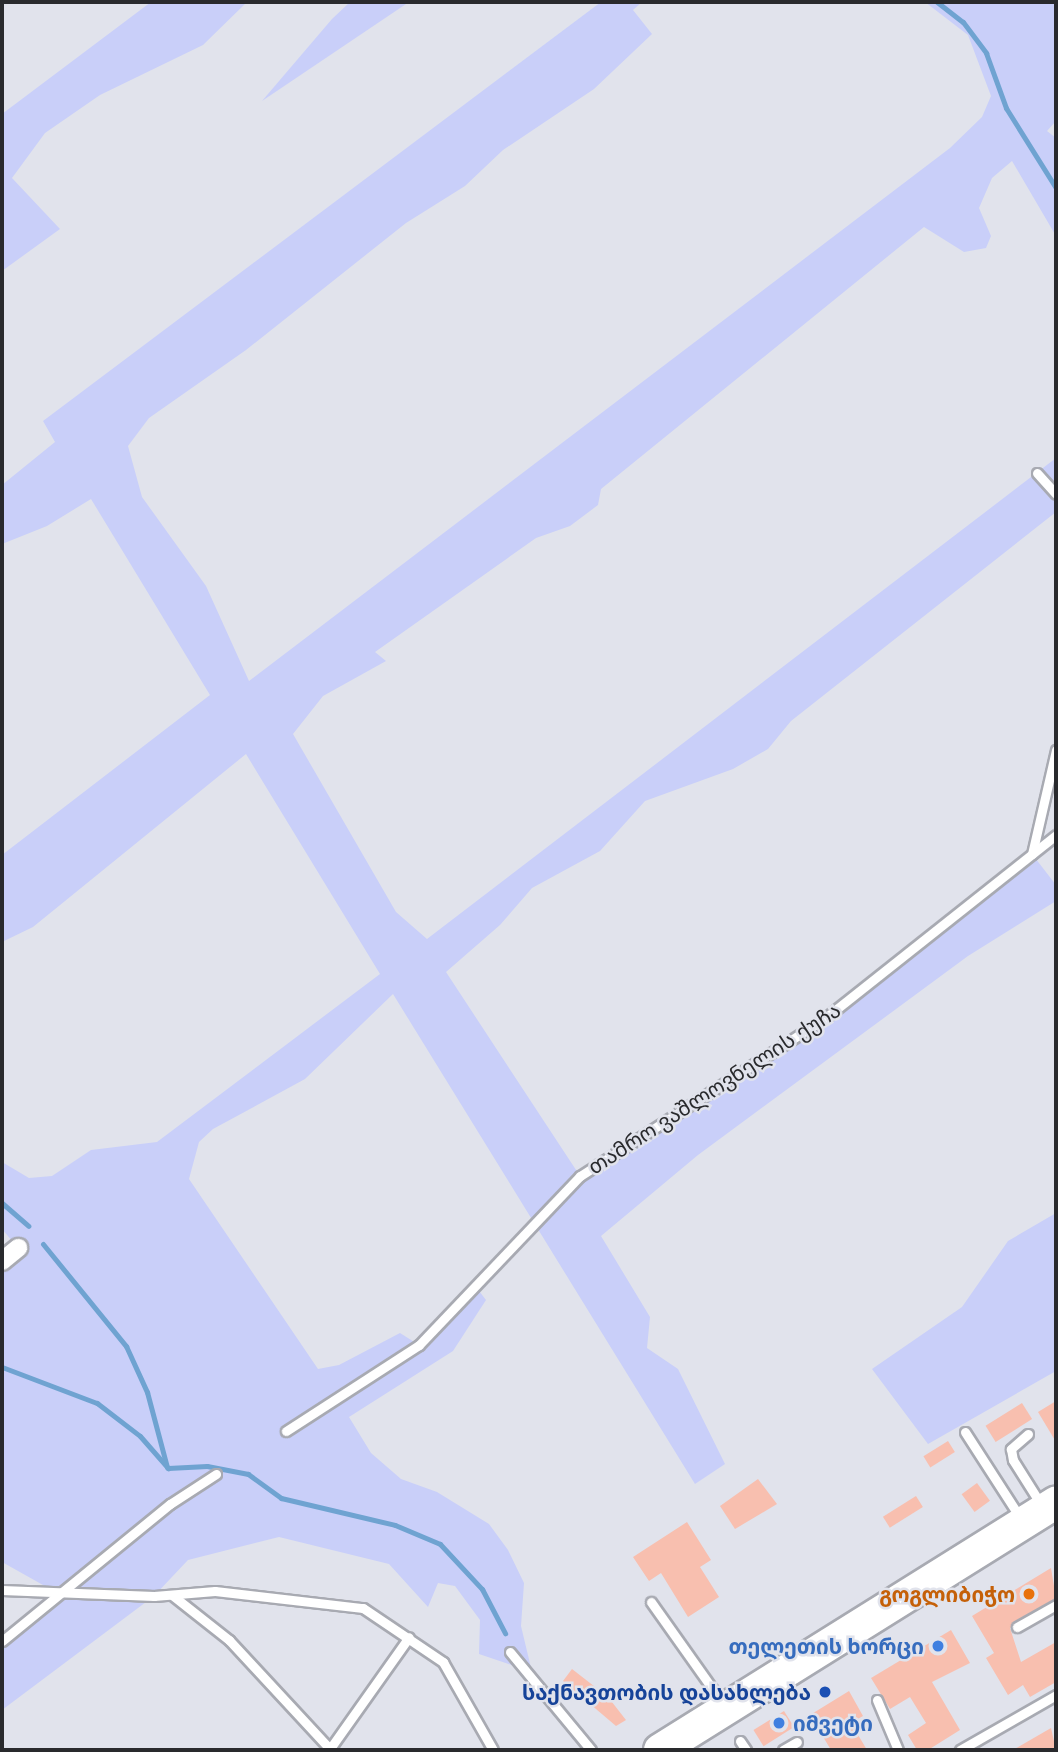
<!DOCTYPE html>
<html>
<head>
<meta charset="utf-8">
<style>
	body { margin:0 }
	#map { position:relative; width:1058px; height:1752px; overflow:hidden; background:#e1e3ec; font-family:"Noto Serif","Noto Sans Georgian",serif }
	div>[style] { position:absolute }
	.green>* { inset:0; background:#c9cff9 }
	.stream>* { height:5px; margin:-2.5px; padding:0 2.5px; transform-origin:2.5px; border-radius:2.5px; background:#6fa3d1 }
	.building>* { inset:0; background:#f8bfaf; transform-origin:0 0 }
	.roads { filter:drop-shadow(2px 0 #a8aab2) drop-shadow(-2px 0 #a8aab2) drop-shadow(0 2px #a8aab2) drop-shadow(0 -2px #a8aab2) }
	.lane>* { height:9px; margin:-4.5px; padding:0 4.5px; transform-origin:4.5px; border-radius:4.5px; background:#fff }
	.street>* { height:18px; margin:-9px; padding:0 9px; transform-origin:9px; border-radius:9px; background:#fff }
	.highway>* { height:32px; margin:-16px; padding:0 16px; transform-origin:16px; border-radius:16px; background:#fff }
	.dots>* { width:19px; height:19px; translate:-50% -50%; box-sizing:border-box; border:4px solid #e1e3ec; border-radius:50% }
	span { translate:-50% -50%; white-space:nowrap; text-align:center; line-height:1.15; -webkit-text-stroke:5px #e1e3ec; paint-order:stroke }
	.street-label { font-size:21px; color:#292a2d }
	.food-label { font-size:21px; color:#c56008; font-weight:700 }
	.right { translate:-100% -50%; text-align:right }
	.shop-label { font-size:21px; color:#366cbe; font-weight:700 }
	.left { translate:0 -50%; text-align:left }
	.transit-label { font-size:21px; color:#164399; font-weight:700 }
	.frame { position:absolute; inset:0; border:4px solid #292a2d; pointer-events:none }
</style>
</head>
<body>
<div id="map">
	<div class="green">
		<div style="clip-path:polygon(151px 2px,247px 2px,203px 45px,100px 95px,45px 133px,12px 178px,60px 229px,2px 271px,2px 114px)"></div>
		<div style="clip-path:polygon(350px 2px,409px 2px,262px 101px,332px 19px)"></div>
		<div style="clip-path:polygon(601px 2px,642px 2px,633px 10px,652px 34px,594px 89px,503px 150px,465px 186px,406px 223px,246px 350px,149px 418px,128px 446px,142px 497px,206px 586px,249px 681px,950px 148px,982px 117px,991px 96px,968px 35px,925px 2px,1056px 2px,1056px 121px,1047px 131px,1056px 138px,1056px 236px,1012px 161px,992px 178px,979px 208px,991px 236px,986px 248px,964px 252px,924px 227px,601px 489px,598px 505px,570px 526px,536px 538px,375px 652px,386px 661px,323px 696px,293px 734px,396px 912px,427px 939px,1056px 458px,1056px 512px,791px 721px,768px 749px,733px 769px,645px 801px,600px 851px,532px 888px,500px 925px,446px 972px,580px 1176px,824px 1019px,1032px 854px,1056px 885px,1056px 901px,968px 956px,698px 1155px,601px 1236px,650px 1317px,647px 1348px,678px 1369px,725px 1464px,695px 1484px,393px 994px,305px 1079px,213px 1129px,199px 1142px,189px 1179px,318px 1369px,339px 1365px,400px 1333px,419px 1345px,476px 1287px,486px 1300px,453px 1351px,349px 1417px,371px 1453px,401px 1479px,437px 1492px,489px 1524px,508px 1550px,524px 1583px,521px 1626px,532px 1672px,479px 1654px,480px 1620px,455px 1586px,438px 1583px,428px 1607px,389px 1564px,279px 1537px,188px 1560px,154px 1596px,2px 1710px,2px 1641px,59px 1594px,2px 1562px,2px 1261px,18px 1248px,2px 1229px,2px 1162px,29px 1178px,52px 1176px,91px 1150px,157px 1142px,380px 974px,246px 754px,33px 927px,2px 942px,2px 855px,210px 695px,91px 499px,47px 526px,2px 544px,2px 485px,55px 442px,43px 421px)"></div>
		<div style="clip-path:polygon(1056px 1213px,1056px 1371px,928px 1444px,872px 1369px,962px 1307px,1008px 1241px)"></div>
	</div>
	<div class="stream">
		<div style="left:937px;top:2px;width:33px;rotate:38deg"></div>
		<div style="left:963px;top:22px;width:39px;rotate:53deg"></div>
		<div style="left:986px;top:53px;width:59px;rotate:70deg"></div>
		<div style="left:1006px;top:108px;width:94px;rotate:58deg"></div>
		<div style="left:2px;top:1203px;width:35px;rotate:41deg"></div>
		<div style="left:43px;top:1244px;width:132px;rotate:50.9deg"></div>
		<div style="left:126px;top:1346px;width:51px;rotate:65.5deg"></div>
		<div style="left:147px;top:1392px;width:78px;rotate:75.1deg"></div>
		<div style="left:2px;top:1367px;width:102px;rotate:20.8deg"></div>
		<div style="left:97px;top:1403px;width:54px;rotate:37.5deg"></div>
		<div style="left:140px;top:1436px;width:43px;rotate:48.8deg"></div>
		<div style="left:168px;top:1468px;width:39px;rotate:-3deg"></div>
		<div style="left:207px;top:1466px;width:42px;rotate:11deg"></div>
		<div style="left:248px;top:1474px;width:41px;rotate:36deg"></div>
		<div style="left:281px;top:1498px;width:117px;rotate:13.3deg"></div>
		<div style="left:395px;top:1525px;width:49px;rotate:22.9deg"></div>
		<div style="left:440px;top:1544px;width:62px;rotate:47deg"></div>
		<div style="left:482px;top:1589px;width:50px;rotate:62.4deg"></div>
	</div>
	<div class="building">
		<div style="clip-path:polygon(1056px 1401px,1056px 1442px,1038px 1412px)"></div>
		<div style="left:1022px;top:1403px;width:19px;height:43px;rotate:58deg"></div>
		<div style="left:948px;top:1441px;width:13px;height:29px;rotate:58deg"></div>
		<div style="clip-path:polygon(758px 1479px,777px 1504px,735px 1529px,720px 1506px)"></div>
		<div style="left:977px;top:1483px;width:22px;height:19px;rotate:54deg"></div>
		<div style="left:916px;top:1496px;width:13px;height:39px;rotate:58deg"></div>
		<div style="clip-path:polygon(687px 1522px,711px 1560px,700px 1567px,719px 1597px,688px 1617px,661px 1573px,649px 1581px,633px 1557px)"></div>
		<div style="clip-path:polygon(1051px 1568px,1056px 1598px,1010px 1628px,1021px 1662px,1056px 1642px,1056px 1682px,1030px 1697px,1023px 1685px,1008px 1695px,986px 1658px,994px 1653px,972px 1616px)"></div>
		<div style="clip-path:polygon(951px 1630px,970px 1663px,932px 1682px,960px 1730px,928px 1750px,917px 1750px,908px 1735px,926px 1723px,910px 1697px,890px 1709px,871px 1678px)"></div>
		<div style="clip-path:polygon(572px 1669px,608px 1697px,626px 1720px,616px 1726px,563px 1681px)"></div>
		<div style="clip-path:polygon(849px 1691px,863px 1716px,851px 1723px,867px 1750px,831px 1750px,810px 1715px)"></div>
		<div style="left:784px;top:1711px;width:19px;height:36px;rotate:58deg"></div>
		<div style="clip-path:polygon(1051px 1728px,1056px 1750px,1013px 1750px)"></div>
	</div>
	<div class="roads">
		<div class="lane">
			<div style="left:1037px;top:473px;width:28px;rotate:48deg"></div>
			<div style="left:1032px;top:854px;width:107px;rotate:-77deg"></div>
			<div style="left:286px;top:1431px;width:158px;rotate:-32.9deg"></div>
			<div style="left:419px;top:1345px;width:233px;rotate:-46.4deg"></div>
			<div style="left:580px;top:1176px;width:290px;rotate:-32.8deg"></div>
			<div style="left:824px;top:1019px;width:296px;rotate:-38.4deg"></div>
			<div style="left:965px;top:1432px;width:103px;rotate:57.2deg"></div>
			<div style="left:1028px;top:1434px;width:23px;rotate:139deg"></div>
			<div style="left:1011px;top:1449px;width:11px;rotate:80deg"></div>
			<div style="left:1013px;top:1460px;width:54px;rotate:57.8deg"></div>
			<div style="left:2px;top:1590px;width:152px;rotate:2.3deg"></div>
			<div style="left:154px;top:1596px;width:61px;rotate:-4.7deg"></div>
			<div style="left:215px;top:1591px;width:149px;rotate:6.6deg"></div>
			<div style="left:363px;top:1608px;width:97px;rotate:34deg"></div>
			<div style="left:443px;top:1662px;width:101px;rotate:60.4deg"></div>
			<div style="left:172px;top:1595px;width:73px;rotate:38.3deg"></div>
			<div style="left:229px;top:1640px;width:150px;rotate:47.2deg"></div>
			<div style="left:651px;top:1602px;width:126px;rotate:54.7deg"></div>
			<div style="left:1017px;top:1627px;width:45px;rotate:-29.4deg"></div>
			<div style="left:2px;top:1641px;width:217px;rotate:-39.2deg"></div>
			<div style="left:170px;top:1504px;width:55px;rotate:-33.1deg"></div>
			<div style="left:510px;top:1652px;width:127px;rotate:50.4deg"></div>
			<div style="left:877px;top:1700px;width:54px;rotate:67.2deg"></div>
			<div style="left:740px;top:1741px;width:11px;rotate:56deg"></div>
			<div style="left:329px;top:1750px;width:138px;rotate:-54.7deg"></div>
			<div style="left:783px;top:1750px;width:16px;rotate:-30deg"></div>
			<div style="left:960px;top:1750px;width:111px;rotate:-29.8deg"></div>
		</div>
		<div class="street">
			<div style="left:2px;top:1261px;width:21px;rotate:-39deg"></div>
		</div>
		<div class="highway">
			<div style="left:660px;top:1750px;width:467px;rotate:-32deg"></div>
		</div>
	</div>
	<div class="dots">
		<div style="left:1029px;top:1594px;background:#e8710a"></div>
		<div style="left:938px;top:1646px;background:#3f7fe0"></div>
		<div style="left:825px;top:1692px;background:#1a4fb4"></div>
		<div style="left:779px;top:1723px;background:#3f7fe0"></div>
	</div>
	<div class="street-label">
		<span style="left:714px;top:1088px;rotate:-33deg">თამრო ვაშლოვნელის ქუჩა</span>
	</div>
	<div class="food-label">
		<span class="right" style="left:1015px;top:1594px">გოგლიბიჭო</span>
	</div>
	<div class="shop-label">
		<span class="right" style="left:924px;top:1646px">თელეთის ხორცი</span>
		<span class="left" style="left:793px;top:1723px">იმვეტი</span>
	</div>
	<div class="transit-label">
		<span class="right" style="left:811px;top:1692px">საქნავთობის დასახლება</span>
	</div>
	<div class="frame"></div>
</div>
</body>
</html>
